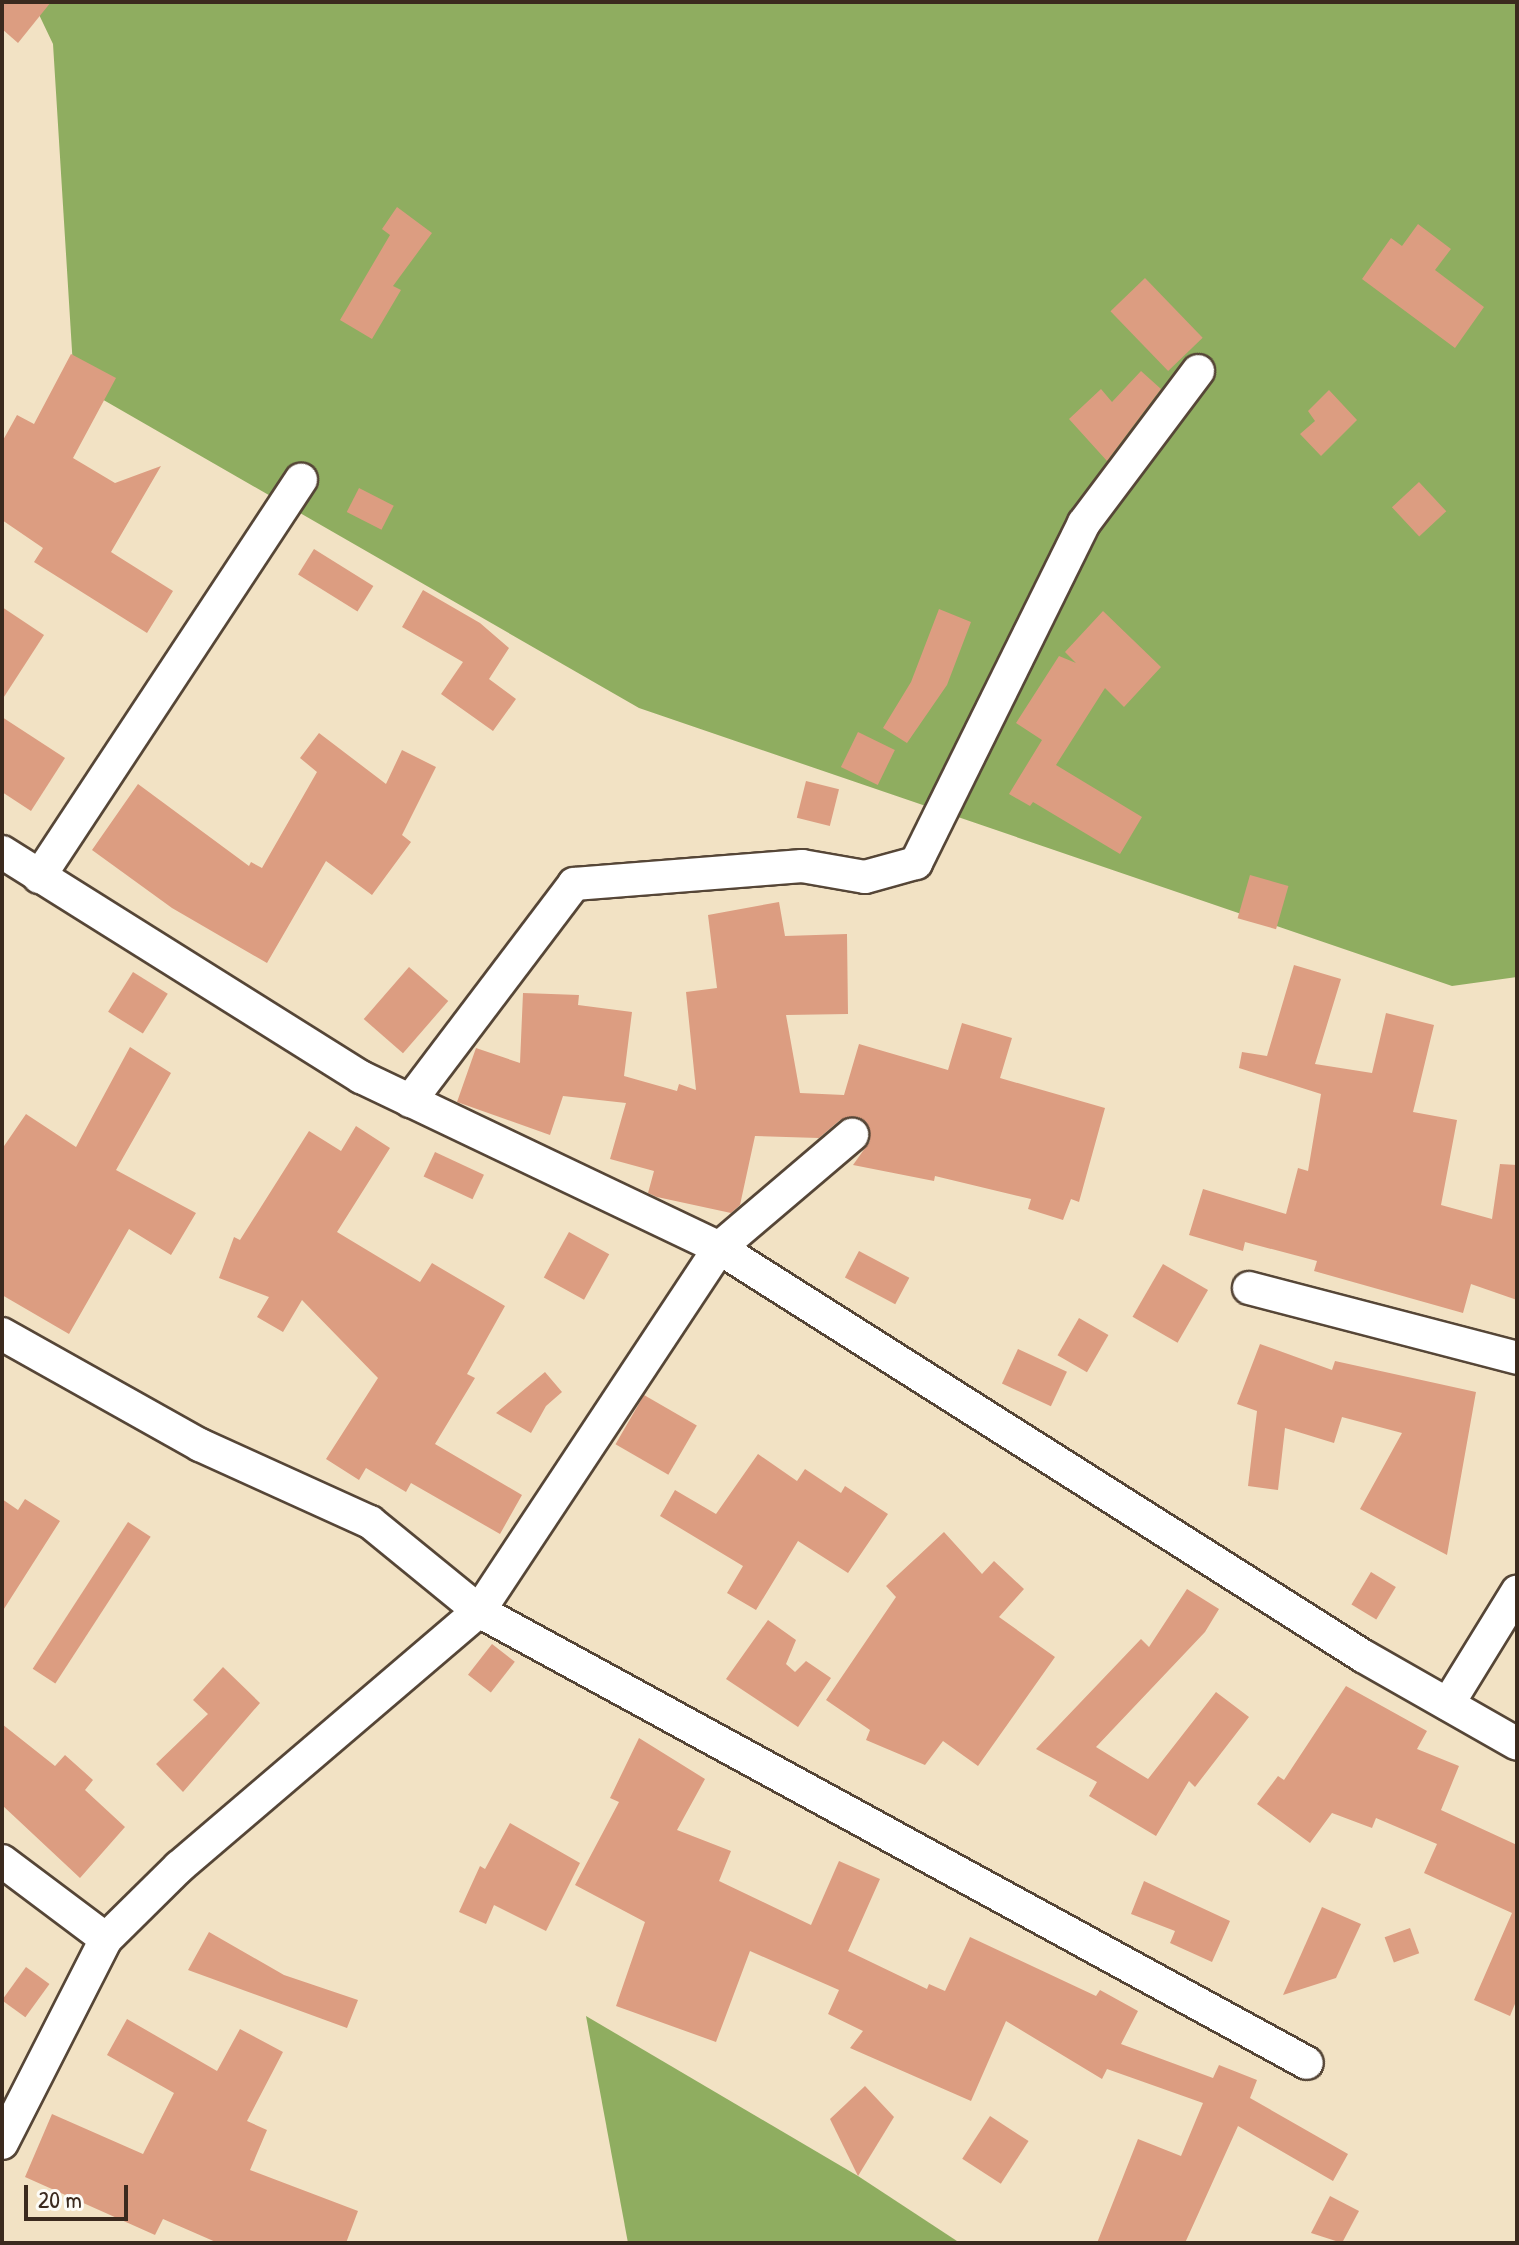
<!DOCTYPE html>
<html>
<head>
<meta charset="utf-8">
<style>
	body { margin:0 }
	#map { position:relative; width:1519px; height:2245px; overflow:hidden; background:#f2e2c4; font-family:"Patrick Hand",sans-serif }
	div>[style] { position:absolute }
	.forest>* { inset:0; background:#8fad60 }
	.building>* { inset:0; background:#dc9d81; transform-origin:0 0 }
	.roads { filter:drop-shadow(2px 0 #564637) drop-shadow(-2px 0 #564637) drop-shadow(0 2px #564637) drop-shadow(0 -2px #564637) }
	.street>* { height:32px; margin:-16px; padding:0 16px; transform-origin:16px; border-radius:16px; background:#fff }
	span { translate:-50% -50%; white-space:nowrap; text-align:center; line-height:1.15; -webkit-text-stroke:6px #fdfcf7; paint-order:stroke }
	.frame { position:absolute; inset:0; border:4px solid #3b2a1e; pointer-events:none }
	.scale { position:absolute; left:24px; top:2185px; width:104px; height:36px; box-sizing:border-box; border:4px solid #3b2a1e; border-top:0; padding-left:10px; font-size:24px; line-height:28px; white-space:nowrap; color:#3b2a1e; -webkit-text-stroke:6px #fdfcf7; paint-order:stroke }
</style>
</head>
<body>
<div id="map">
	<div class="forest">
		<div style="clip-path:polygon(33px 2px,1517px 2px,1517px 977px,1452px 986px,639px 708px,74px 383px,53px 44px)"></div>
		<div style="clip-path:polygon(586px 2016px,858px 2176px,960px 2243px,628px 2243px)"></div>
	</div>
	<div class="building">
		<div style="clip-path:polygon(2px 2px,51px 2px,18px 43px,2px 29px)"></div>
		<div style="clip-path:polygon(397px 207px,432px 233px,393px 286px,401px 290px,372px 339px,340px 320px,390px 235px,382px 229px)"></div>
		<div style="clip-path:polygon(1418px 224px,1451px 249px,1435px 270px,1484px 307px,1455px 348px,1362px 279px,1391px 238px,1402px 246px)"></div>
		<div style="left:1145px;top:278px;width:83px;height:48px;rotate:46deg"></div>
		<div style="clip-path:polygon(71px 354px,116px 378px,73px 458px,115px 483px,161px 466px,111px 552px,173px 591px,147px 633px,34px 562px,43px 548px,2px 520px,2px 442px,17px 415px,34px 424px)"></div>
		<div style="clip-path:polygon(1141px 371px,1161px 389px,1107px 461px,1069px 419px,1101px 389px,1112px 402px)"></div>
		<div style="clip-path:polygon(1329px 390px,1357px 420px,1321px 456px,1300px 434px,1315px 421px,1308px 411px)"></div>
		<div style="left:1419px;top:482px;width:40px;height:37px;rotate:47deg"></div>
		<div style="left:359px;top:488px;width:39px;height:27px;rotate:27deg"></div>
		<div style="left:314px;top:549px;width:70px;height:30px;rotate:32deg"></div>
		<div style="clip-path:polygon(423px 590px,480px 623px,509px 648px,489px 679px,516px 699px,493px 731px,441px 694px,463px 662px,402px 627px)"></div>
		<div style="clip-path:polygon(2px 607px,44px 635px,2px 700px)"></div>
		<div style="clip-path:polygon(939px 609px,971px 622px,947px 685px,907px 743px,883px 728px,911px 682px)"></div>
		<div style="clip-path:polygon(1103px 611px,1161px 667px,1124px 707px,1105px 688px,1056px 765px,1142px 817px,1120px 854px,1033px 802px,1030px 806px,1009px 794px,1042px 740px,1016px 723px,1059px 656px,1076px 663px,1065px 652px)"></div>
		<div style="clip-path:polygon(2px 717px,65px 758px,31px 811px,2px 792px)"></div>
		<div style="left:858px;top:732px;width:41px;height:39px;rotate:26deg"></div>
		<div style="clip-path:polygon(319px 733px,386px 784px,402px 750px,436px 767px,402px 835px,411px 842px,372px 895px,326px 861px,267px 963px,172px 908px,92px 850px,138px 784px,249px 866px,251px 862px,262px 868px,317px 772px,300px 758px)"></div>
		<div style="left:806px;top:781px;width:34px;height:38px;rotate:14deg"></div>
		<div style="left:1250px;top:875px;width:40px;height:45px;rotate:16deg"></div>
		<div style="clip-path:polygon(779px 902px,785px 936px,847px 934px,848px 1014px,786px 1015px,800px 1093px,844px 1095px,859px 1044px,948px 1070px,962px 1023px,1012px 1038px,1000px 1078px,1105px 1108px,1079px 1202px,1071px 1199px,1063px 1220px,1028px 1209px,1031px 1199px,935px 1176px,934px 1181px,853px 1165px,870px 1141px,867px 1123px,858px 1117px,840px 1120px,819px 1138px,755px 1136px,740px 1205px,731px 1213px,657px 1197px,648px 1193px,654px 1171px,610px 1159px,626px 1103px,563px 1096px,550px 1135px,457px 1102px,476px 1048px,520px 1063px,523px 993px,579px 995px,578px 1005px,632px 1012px,624px 1076px,677px 1091px,679px 1084px,696px 1090px,686px 992px,717px 988px,708px 915px)"></div>
		<div style="clip-path:polygon(1294px 965px,1341px 979px,1315px 1064px,1372px 1073px,1386px 1013px,1434px 1025px,1413px 1112px,1457px 1120px,1441px 1205px,1492px 1219px,1500px 1164px,1517px 1165px,1517px 1300px,1471px 1284px,1463px 1313px,1314px 1271px,1317px 1261px,1245px 1242px,1243px 1251px,1189px 1235px,1203px 1189px,1286px 1214px,1298px 1168px,1308px 1171px,1321px 1094px,1239px 1068px,1242px 1052px,1267px 1056px)"></div>
		<div style="left:409px;top:967px;width:52px;height:69px;rotate:41deg"></div>
		<div style="left:133px;top:972px;width:41px;height:47px;rotate:32deg"></div>
		<div style="clip-path:polygon(130px 1047px,171px 1073px,116px 1170px,196px 1213px,171px 1255px,129px 1229px,69px 1334px,2px 1295px,2px 1149px,26px 1114px,76px 1147px)"></div>
		<div style="clip-path:polygon(356px 1126px,390px 1148px,337px 1232px,420px 1282px,432px 1263px,505px 1306px,467px 1374px,475px 1378px,435px 1444px,522px 1495px,500px 1534px,411px 1483px,406px 1492px,366px 1468px,359px 1480px,326px 1459px,378px 1378px,302px 1300px,283px 1332px,257px 1317px,269px 1297px,219px 1278px,234px 1237px,240px 1240px,309px 1131px,341px 1151px)"></div>
		<div style="left:435px;top:1152px;width:54px;height:27px;rotate:25deg"></div>
		<div style="left:569px;top:1232px;width:46px;height:52px;rotate:29deg"></div>
		<div style="left:859px;top:1251px;width:57px;height:30px;rotate:28deg"></div>
		<div style="left:1163px;top:1264px;width:52px;height:61px;rotate:30deg"></div>
		<div style="left:1079px;top:1318px;width:34px;height:43px;rotate:30deg"></div>
		<div style="clip-path:polygon(1260px 1344px,1332px 1370px,1335px 1361px,1476px 1392px,1447px 1555px,1360px 1509px,1402px 1433px,1342px 1417px,1334px 1443px,1285px 1428px,1278px 1490px,1248px 1486px,1257px 1411px,1237px 1404px)"></div>
		<div style="left:1018px;top:1349px;width:54px;height:38px;rotate:25deg"></div>
		<div style="clip-path:polygon(545px 1372px,562px 1392px,546px 1406px,531px 1433px,496px 1413px)"></div>
		<div style="left:644px;top:1395px;width:61px;height:57px;rotate:30deg"></div>
		<div style="clip-path:polygon(758px 1454px,797px 1481px,805px 1469px,841px 1493px,845px 1486px,888px 1514px,848px 1573px,798px 1541px,756px 1610px,727px 1593px,743px 1566px,660px 1516px,675px 1490px,716px 1514px)"></div>
		<div style="clip-path:polygon(2px 1499px,18px 1510px,25px 1499px,60px 1521px,2px 1612px)"></div>
		<div style="left:128px;top:1522px;width:27px;height:175px;rotate:33deg"></div>
		<div style="clip-path:polygon(944px 1532px,982px 1574px,994px 1561px,1024px 1589px,999px 1617px,1055px 1657px,978px 1766px,943px 1741px,925px 1765px,866px 1740px,870px 1730px,826px 1700px,896px 1597px,886px 1586px)"></div>
		<div style="left:1371px;top:1572px;width:29px;height:38px;rotate:31deg"></div>
		<div style="clip-path:polygon(1187px 1589px,1219px 1609px,1205px 1632px,1096px 1747px,1148px 1779px,1216px 1692px,1249px 1717px,1195px 1787px,1189px 1781px,1156px 1836px,1089px 1796px,1097px 1782px,1036px 1749px,1141px 1639px,1149px 1647px)"></div>
		<div style="clip-path:polygon(768px 1620px,796px 1640px,786px 1664px,795px 1672px,806px 1661px,831px 1678px,798px 1727px,726px 1679px)"></div>
		<div style="left:492px;top:1644px;width:29px;height:39px;rotate:38deg"></div>
		<div style="clip-path:polygon(223px 1667px,260px 1703px,183px 1792px,156px 1764px,208px 1714px,193px 1700px)"></div>
		<div style="clip-path:polygon(1346px 1686px,1427px 1731px,1417px 1749px,1459px 1766px,1441px 1810px,1517px 1845px,1517px 1999px,1510px 2016px,1474px 2000px,1512px 1913px,1424px 1873px,1437px 1844px,1376px 1818px,1372px 1828px,1332px 1813px,1310px 1843px,1257px 1804px,1278px 1776px,1284px 1780px)"></div>
		<div style="clip-path:polygon(2px 1724px,55px 1766px,65px 1755px,93px 1780px,85px 1790px,125px 1827px,80px 1878px,2px 1805px)"></div>
		<div style="clip-path:polygon(639px 1738px,705px 1779px,677px 1830px,731px 1851px,719px 1881px,811px 1925px,839px 1861px,880px 1879px,848px 1951px,927px 1989px,929px 1984px,945px 1991px,970px 1937px,1096px 1996px,1100px 1990px,1138px 2011px,1121px 2044px,1213px 2078px,1219px 2065px,1257px 2080px,1250px 2098px,1348px 2154px,1333px 2181px,1238px 2126px,1185px 2243px,1097px 2243px,1138px 2139px,1181px 2156px,1203px 2103px,1107px 2069px,1102px 2079px,1006px 2021px,971px 2101px,850px 2048px,863px 2031px,828px 2014px,839px 1990px,750px 1951px,716px 2042px,616px 2006px,645px 1922px,575px 1885px,619px 1802px,610px 1798px)"></div>
		<div style="clip-path:polygon(510px 1823px,580px 1863px,546px 1931px,494px 1905px,486px 1924px,459px 1912px,480px 1866px,485px 1869px)"></div>
		<div style="clip-path:polygon(1144px 1881px,1230px 1921px,1212px 1962px,1170px 1943px,1175px 1931px,1131px 1914px)"></div>
		<div style="clip-path:polygon(1322px 1907px,1361px 1924px,1336px 1978px,1283px 1995px)"></div>
		<div style="left:1410px;top:1928px;width:27px;height:27px;rotate:70deg"></div>
		<div style="clip-path:polygon(209px 1932px,284px 1975px,358px 2000px,347px 2028px,188px 1970px)"></div>
		<div style="left:26px;top:1967px;width:29px;height:41px;rotate:36deg"></div>
		<div style="clip-path:polygon(127px 2019px,217px 2071px,240px 2029px,283px 2052px,247px 2121px,267px 2130px,250px 2170px,358px 2211px,346px 2243px,218px 2243px,163px 2219px,155px 2235px,25px 2177px,52px 2114px,143px 2154px,174px 2093px,107px 2055px)"></div>
		<div style="clip-path:polygon(865px 2086px,894px 2117px,858px 2176px,830px 2119px)"></div>
		<div style="left:990px;top:2116px;width:46px;height:51px;rotate:33deg"></div>
		<div style="clip-path:polygon(1330px 2196px,1359px 2211px,1342px 2243px,1311px 2233px)"></div>
	</div>
	<div class="roads">
		<div class="street">
			<div style="left:2px;top:852px;width:424px;rotate:32.1deg"></div>
			<div style="left:361px;top:1077px;width:397px;rotate:25.5deg"></div>
			<div style="left:719px;top:1248px;width:762px;rotate:32.36deg"></div>
			<div style="left:1363px;top:1656px;width:177px;rotate:29.7deg"></div>
			<div style="left:39px;top:877px;width:476px;rotate:-56.6deg"></div>
			<div style="left:410px;top:1101px;width:272px;rotate:-52.9deg"></div>
			<div style="left:574px;top:884px;width:229px;rotate:-4.5deg"></div>
			<div style="left:802px;top:866px;width:64px;rotate:9.9deg"></div>
			<div style="left:865px;top:877px;width:53px;rotate:-15.4deg"></div>
			<div style="left:916px;top:863px;width:379px;rotate:-63.7deg"></div>
			<div style="left:1084px;top:523px;width:190px;rotate:-53.1deg"></div>
			<div style="left:1249px;top:1288px;width:277px;rotate:14.6deg"></div>
			<div style="left:2px;top:1334px;width:227px;rotate:29.3deg"></div>
			<div style="left:200px;top:1445px;width:187px;rotate:24.4deg"></div>
			<div style="left:370px;top:1522px;width:141px;rotate:39.2deg"></div>
			<div style="left:479px;top:1611px;width:943px;rotate:28.63deg"></div>
			<div style="left:1448px;top:1704px;width:132px;rotate:-58.4deg"></div>
			<div style="left:2px;top:1861px;width:130px;rotate:36.9deg"></div>
			<div style="left:2px;top:2143px;width:229px;rotate:-63deg"></div>
			<div style="left:106px;top:1939px;width:103px;rotate:-44.6deg"></div>
			<div style="left:179px;top:1867px;width:394px;rotate:-40.5deg"></div>
			<div style="left:479px;top:1611px;width:435px;rotate:-56.5deg"></div>
			<div style="left:719px;top:1248px;width:175px;rotate:-40.4deg"></div>
		</div>
	</div>
	<div class="frame"></div>
	<div class="scale">20 m</div>
</div>
</body>
</html>
